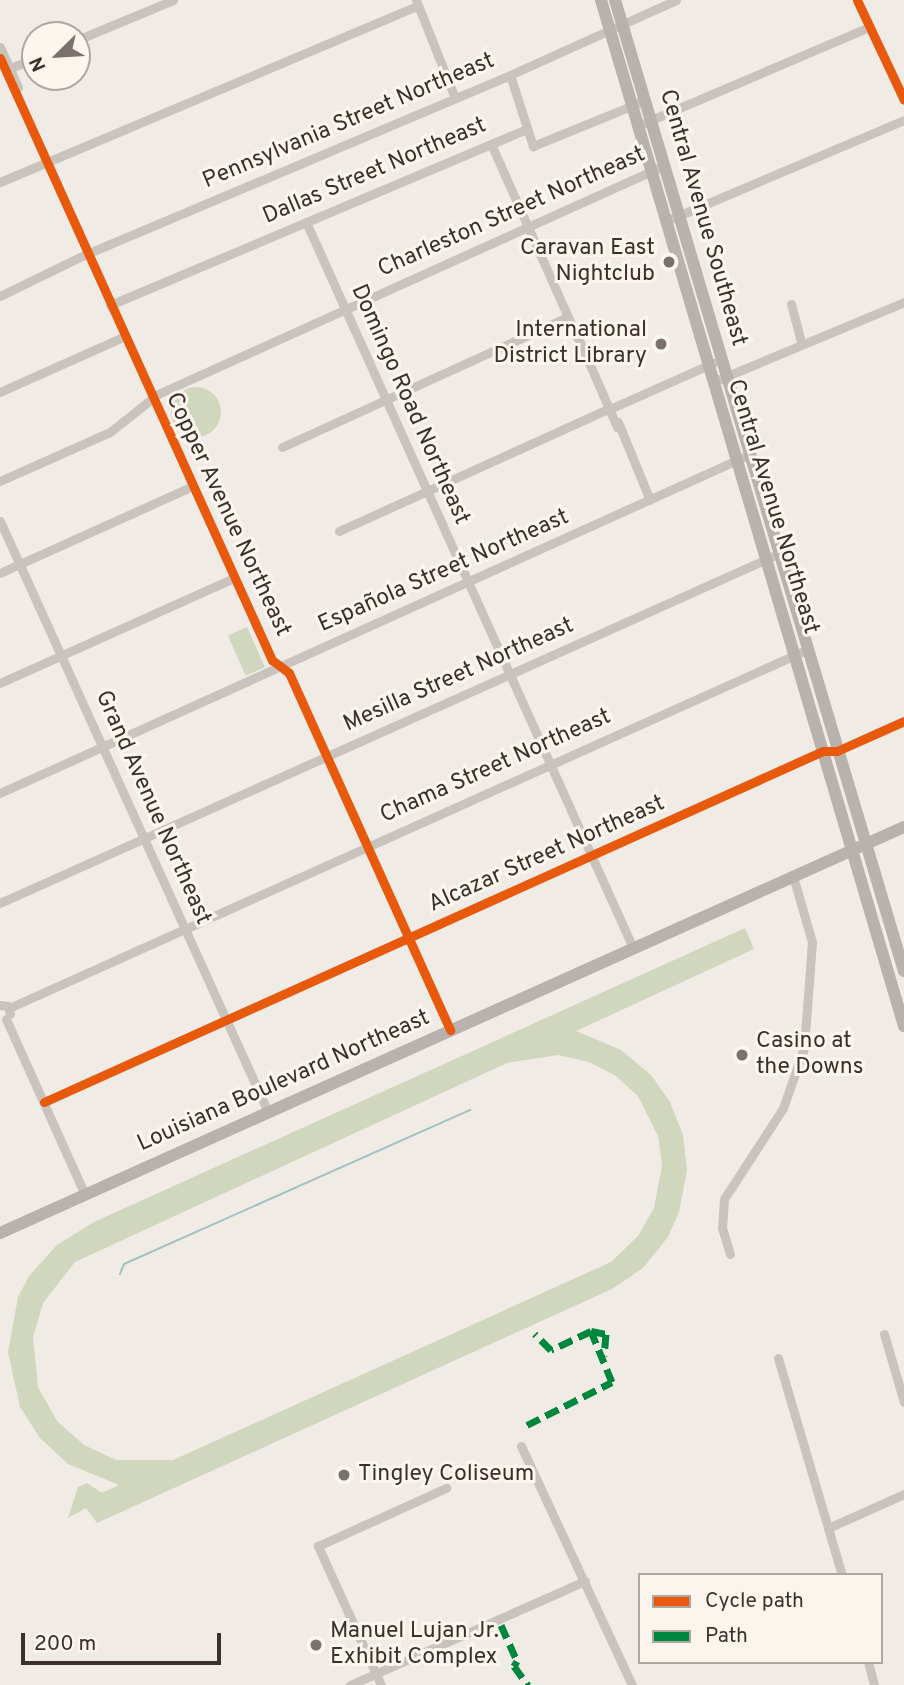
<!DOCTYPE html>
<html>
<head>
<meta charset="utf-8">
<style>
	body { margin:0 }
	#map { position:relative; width:904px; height:1685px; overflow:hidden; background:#f0ebe5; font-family:Overpass,sans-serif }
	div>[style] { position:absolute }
	.green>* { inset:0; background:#d1d6bf; transform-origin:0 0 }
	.round { border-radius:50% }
	.stream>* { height:2px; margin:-1px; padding:0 1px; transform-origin:1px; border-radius:1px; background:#a1c2c1 }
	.minor>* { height:9px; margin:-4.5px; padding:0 4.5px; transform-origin:4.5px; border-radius:4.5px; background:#c9c3be }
	.major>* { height:12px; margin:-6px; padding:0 6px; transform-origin:6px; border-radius:6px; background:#b8b1ad }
	.quiet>* { height:7px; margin-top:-3.5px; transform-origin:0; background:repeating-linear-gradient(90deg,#00873e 0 14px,transparent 0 21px) }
	.cycleway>* { height:9px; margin:-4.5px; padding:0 4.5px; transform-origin:4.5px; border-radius:4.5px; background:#e8590c }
	.dots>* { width:19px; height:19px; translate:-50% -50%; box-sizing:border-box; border:4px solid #fbf5ee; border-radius:50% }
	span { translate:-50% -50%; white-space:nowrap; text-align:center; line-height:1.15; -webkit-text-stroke:6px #fbf5ee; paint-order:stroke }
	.street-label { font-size:23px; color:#3b302b }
	.poi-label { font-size:23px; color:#3b302b }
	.right { translate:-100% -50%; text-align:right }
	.left { translate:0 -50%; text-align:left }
	.legend { position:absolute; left:638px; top:1573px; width:245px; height:91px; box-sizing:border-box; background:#fbf5ee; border:2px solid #aea6a0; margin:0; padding:9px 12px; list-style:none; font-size:21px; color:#3b302b }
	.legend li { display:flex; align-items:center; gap:14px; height:35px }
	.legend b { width:35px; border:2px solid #aea6a0 }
	.north { position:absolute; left:21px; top:21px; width:70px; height:70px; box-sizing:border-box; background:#fbf5ee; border:2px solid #aea6a0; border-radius:50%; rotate:246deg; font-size:19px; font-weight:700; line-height:28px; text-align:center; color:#3b302b }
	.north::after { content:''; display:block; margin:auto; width:24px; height:32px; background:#7a716c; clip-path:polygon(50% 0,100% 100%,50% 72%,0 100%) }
	.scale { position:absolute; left:21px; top:1633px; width:200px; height:32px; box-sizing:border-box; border:4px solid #3b302b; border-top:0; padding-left:9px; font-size:21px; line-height:24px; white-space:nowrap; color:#3b302b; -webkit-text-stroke:5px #fbf5ee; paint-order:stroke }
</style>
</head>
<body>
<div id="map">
	<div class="green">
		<div class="round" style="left:171px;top:387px;width:50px;height:50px"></div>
		<div style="left:247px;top:627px;width:44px;height:21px;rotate:66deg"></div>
		<div style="clip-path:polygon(evenodd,745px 928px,754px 949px,576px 1031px,621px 1050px,651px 1075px,670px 1102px,683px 1135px,687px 1170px,679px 1212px,668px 1237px,643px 1268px,612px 1289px,97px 1523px,86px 1508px,68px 1518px,78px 1487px,87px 1483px,102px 1493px,119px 1485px,68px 1464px,40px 1438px,20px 1407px,8px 1352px,18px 1297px,29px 1276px,57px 1245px,94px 1222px,745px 928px,558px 1055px,589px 1062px,616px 1076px,638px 1096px,658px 1136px,662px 1165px,654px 1208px,638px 1236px,611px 1262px,173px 1460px,116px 1460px,84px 1445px,57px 1421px,38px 1387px,33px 1337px,43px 1303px,75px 1262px,507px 1063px,558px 1055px)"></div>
	</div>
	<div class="stream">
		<div style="left:120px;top:1274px;width:11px;rotate:-68deg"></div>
		<div style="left:124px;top:1264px;width:379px;rotate:-24deg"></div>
	</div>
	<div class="minor">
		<div style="left:416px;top:0;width:105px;rotate:68.3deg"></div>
		<div style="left:857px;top:0;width:110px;rotate:64.8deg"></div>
		<div style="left:77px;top:40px;width:104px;rotate:-22.6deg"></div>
		<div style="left:0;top:47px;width:44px;rotate:65.8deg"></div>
		<div style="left:0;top:58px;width:661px;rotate:65.69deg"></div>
		<div style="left:272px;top:660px;width:21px;rotate:37deg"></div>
		<div style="left:289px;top:673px;width:392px;rotate:65.7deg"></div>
		<div style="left:11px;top:68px;width:26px;rotate:-23deg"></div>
		<div style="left:510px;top:75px;width:75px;rotate:72.1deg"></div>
		<div style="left:533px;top:146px;width:122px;rotate:-22.2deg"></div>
		<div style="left:637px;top:126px;width:252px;rotate:-23.1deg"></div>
		<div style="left:491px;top:144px;width:211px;rotate:66deg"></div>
		<div style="left:0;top:182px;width:449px;rotate:-22.9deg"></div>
		<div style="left:666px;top:221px;width:259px;rotate:-23deg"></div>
		<div style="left:306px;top:222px;width:796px;rotate:65.75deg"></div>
		<div style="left:89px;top:253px;width:457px;rotate:-22.9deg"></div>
		<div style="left:510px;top:75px;width:182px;rotate:-24.3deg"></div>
		<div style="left:0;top:296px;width:93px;rotate:-26deg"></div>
		<div style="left:791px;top:304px;width:42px;rotate:75deg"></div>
		<div style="left:110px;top:305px;width:452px;rotate:-22.9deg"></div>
		<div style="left:576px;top:333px;width:103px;rotate:66.4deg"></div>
		<div style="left:713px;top:382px;width:207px;rotate:-22.7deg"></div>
		<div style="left:0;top:392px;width:135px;rotate:-24.1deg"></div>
		<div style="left:612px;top:408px;width:111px;rotate:-24deg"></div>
		<div style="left:618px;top:422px;width:84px;rotate:67.7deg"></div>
		<div style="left:282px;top:447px;width:311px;rotate:-24.5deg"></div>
		<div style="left:0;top:481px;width:120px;rotate:-24deg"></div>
		<div style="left:110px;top:432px;width:61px;rotate:-38.4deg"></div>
		<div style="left:158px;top:394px;width:556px;rotate:-24.31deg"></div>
		<div style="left:0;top:521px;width:649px;rotate:65.61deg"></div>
		<div style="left:339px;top:531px;width:293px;rotate:-24.4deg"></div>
		<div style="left:0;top:573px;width:212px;rotate:-24.3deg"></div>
		<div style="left:0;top:683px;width:256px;rotate:-24.2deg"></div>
		<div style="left:0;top:793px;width:823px;rotate:-24.32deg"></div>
		<div style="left:0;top:903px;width:855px;rotate:-24.17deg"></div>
		<div style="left:0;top:1005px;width:8px;rotate:7deg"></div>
		<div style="left:8px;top:1006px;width:8px;rotate:76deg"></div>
		<div style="left:9px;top:1008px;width:876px;rotate:-24.19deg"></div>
		<div style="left:6px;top:1019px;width:193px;rotate:65.8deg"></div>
		<div style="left:44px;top:1102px;width:854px;rotate:-24.26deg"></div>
		<div style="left:823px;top:751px;width:14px"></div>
		<div style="left:837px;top:751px;width:73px;rotate:-24.1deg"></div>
		<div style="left:730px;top:1254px;width:27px;rotate:-107deg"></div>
		<div style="left:722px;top:1228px;width:29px;rotate:-86deg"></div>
		<div style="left:724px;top:1199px;width:108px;rotate:-57deg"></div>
		<div style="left:783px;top:1108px;width:64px;rotate:-70.7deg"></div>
		<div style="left:804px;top:1048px;width:106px;rotate:-85.7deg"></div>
		<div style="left:812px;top:942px;width:69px;rotate:-106.1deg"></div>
		<div style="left:884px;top:1334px;width:71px;rotate:73.6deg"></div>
		<div style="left:778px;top:1358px;width:226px;rotate:73.6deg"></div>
		<div style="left:521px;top:1446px;width:264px;rotate:65.1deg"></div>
		<div style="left:828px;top:1528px;width:83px;rotate:-24.1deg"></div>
		<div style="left:868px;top:1662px;width:24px;rotate:75deg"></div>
		<div style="left:350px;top:1685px;width:257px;rotate:-23.9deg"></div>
		<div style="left:381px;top:1685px;width:153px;rotate:-114.4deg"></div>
		<div style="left:318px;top:1546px;width:141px;rotate:-24.4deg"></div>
	</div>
	<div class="major">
		<div style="left:601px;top:0;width:1070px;rotate:73.55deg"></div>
		<div style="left:615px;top:0;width:1013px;rotate:73.43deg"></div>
		<div style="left:0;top:1233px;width:991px;rotate:-24.19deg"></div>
	</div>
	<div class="quiet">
		<div style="left:591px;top:1331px;width:15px;rotate:11deg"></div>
		<div style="left:606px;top:1334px;width:22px;rotate:95deg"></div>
		<div style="left:527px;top:1425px;width:95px;rotate:-26.8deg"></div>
		<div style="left:612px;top:1382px;width:55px;rotate:-112.4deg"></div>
		<div style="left:591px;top:1331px;width:44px;rotate:154.6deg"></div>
		<div style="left:551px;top:1350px;width:23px;rotate:-135deg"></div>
		<div style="left:501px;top:1625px;width:39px;rotate:66deg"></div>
		<div style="left:517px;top:1661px;width:6px;rotate:121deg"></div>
		<div style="left:514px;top:1666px;width:24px;rotate:54deg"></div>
	</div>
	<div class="cycleway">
		<div style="left:857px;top:0;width:110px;rotate:64.8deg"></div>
		<div style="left:0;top:58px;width:661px;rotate:65.69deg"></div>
		<div style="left:272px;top:660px;width:21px;rotate:37deg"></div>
		<div style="left:289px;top:673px;width:392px;rotate:65.7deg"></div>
		<div style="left:44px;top:1102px;width:854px;rotate:-24.26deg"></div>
		<div style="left:823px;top:751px;width:14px"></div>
		<div style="left:837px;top:751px;width:73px;rotate:-24.1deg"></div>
	</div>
	<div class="dots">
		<div style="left:669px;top:262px;background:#7a716c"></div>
		<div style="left:661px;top:344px;background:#7a716c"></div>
		<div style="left:742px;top:1055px;background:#7a716c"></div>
		<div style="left:344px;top:1475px;background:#7a716c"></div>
		<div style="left:316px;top:1645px;background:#7a716c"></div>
	</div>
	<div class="street-label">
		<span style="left:349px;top:122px;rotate:-23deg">Pennsylvania Street Northeast</span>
		<span style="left:375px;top:172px;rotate:-23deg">Dallas Street Northeast</span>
		<span style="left:512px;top:213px;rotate:-24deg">Charleston Street Northeast</span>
		<span style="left:702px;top:218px;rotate:74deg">Central Avenue Southeast</span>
		<span style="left:409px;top:405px;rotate:66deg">Domingo Road Northeast</span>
		<span style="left:772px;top:507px;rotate:73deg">Central Avenue Northeast</span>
		<span style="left:227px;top:515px;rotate:65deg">Copper Avenue Northeast</span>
		<span style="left:444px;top:572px;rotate:-24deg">Española Street Northeast</span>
		<span style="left:459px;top:676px;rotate:-24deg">Mesilla Street Northeast</span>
		<span style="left:496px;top:767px;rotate:-24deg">Chama Street Northeast</span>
		<span style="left:152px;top:808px;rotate:66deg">Grand Avenue Northeast</span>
		<span style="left:547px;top:855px;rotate:-24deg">Alcazar Street Northeast</span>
		<span style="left:284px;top:1082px;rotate:-24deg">Louisiana Boulevard Northeast</span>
	</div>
	<div class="poi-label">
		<span class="right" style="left:655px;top:262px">Caravan East<br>Nightclub</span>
		<span class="right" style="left:647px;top:344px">International<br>District Library</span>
		<span class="left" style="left:756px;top:1055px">Casino at<br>the Downs</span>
		<span class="left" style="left:358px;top:1475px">Tingley Coliseum</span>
		<span class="left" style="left:330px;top:1645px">Manuel Lujan Jr.<br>Exhibit Complex</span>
	</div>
	<ul class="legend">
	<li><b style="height:9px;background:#e8590c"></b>Cycle path</li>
	<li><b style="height:9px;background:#00873e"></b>Path</li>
	</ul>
	<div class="north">N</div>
	<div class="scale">200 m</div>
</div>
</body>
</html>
